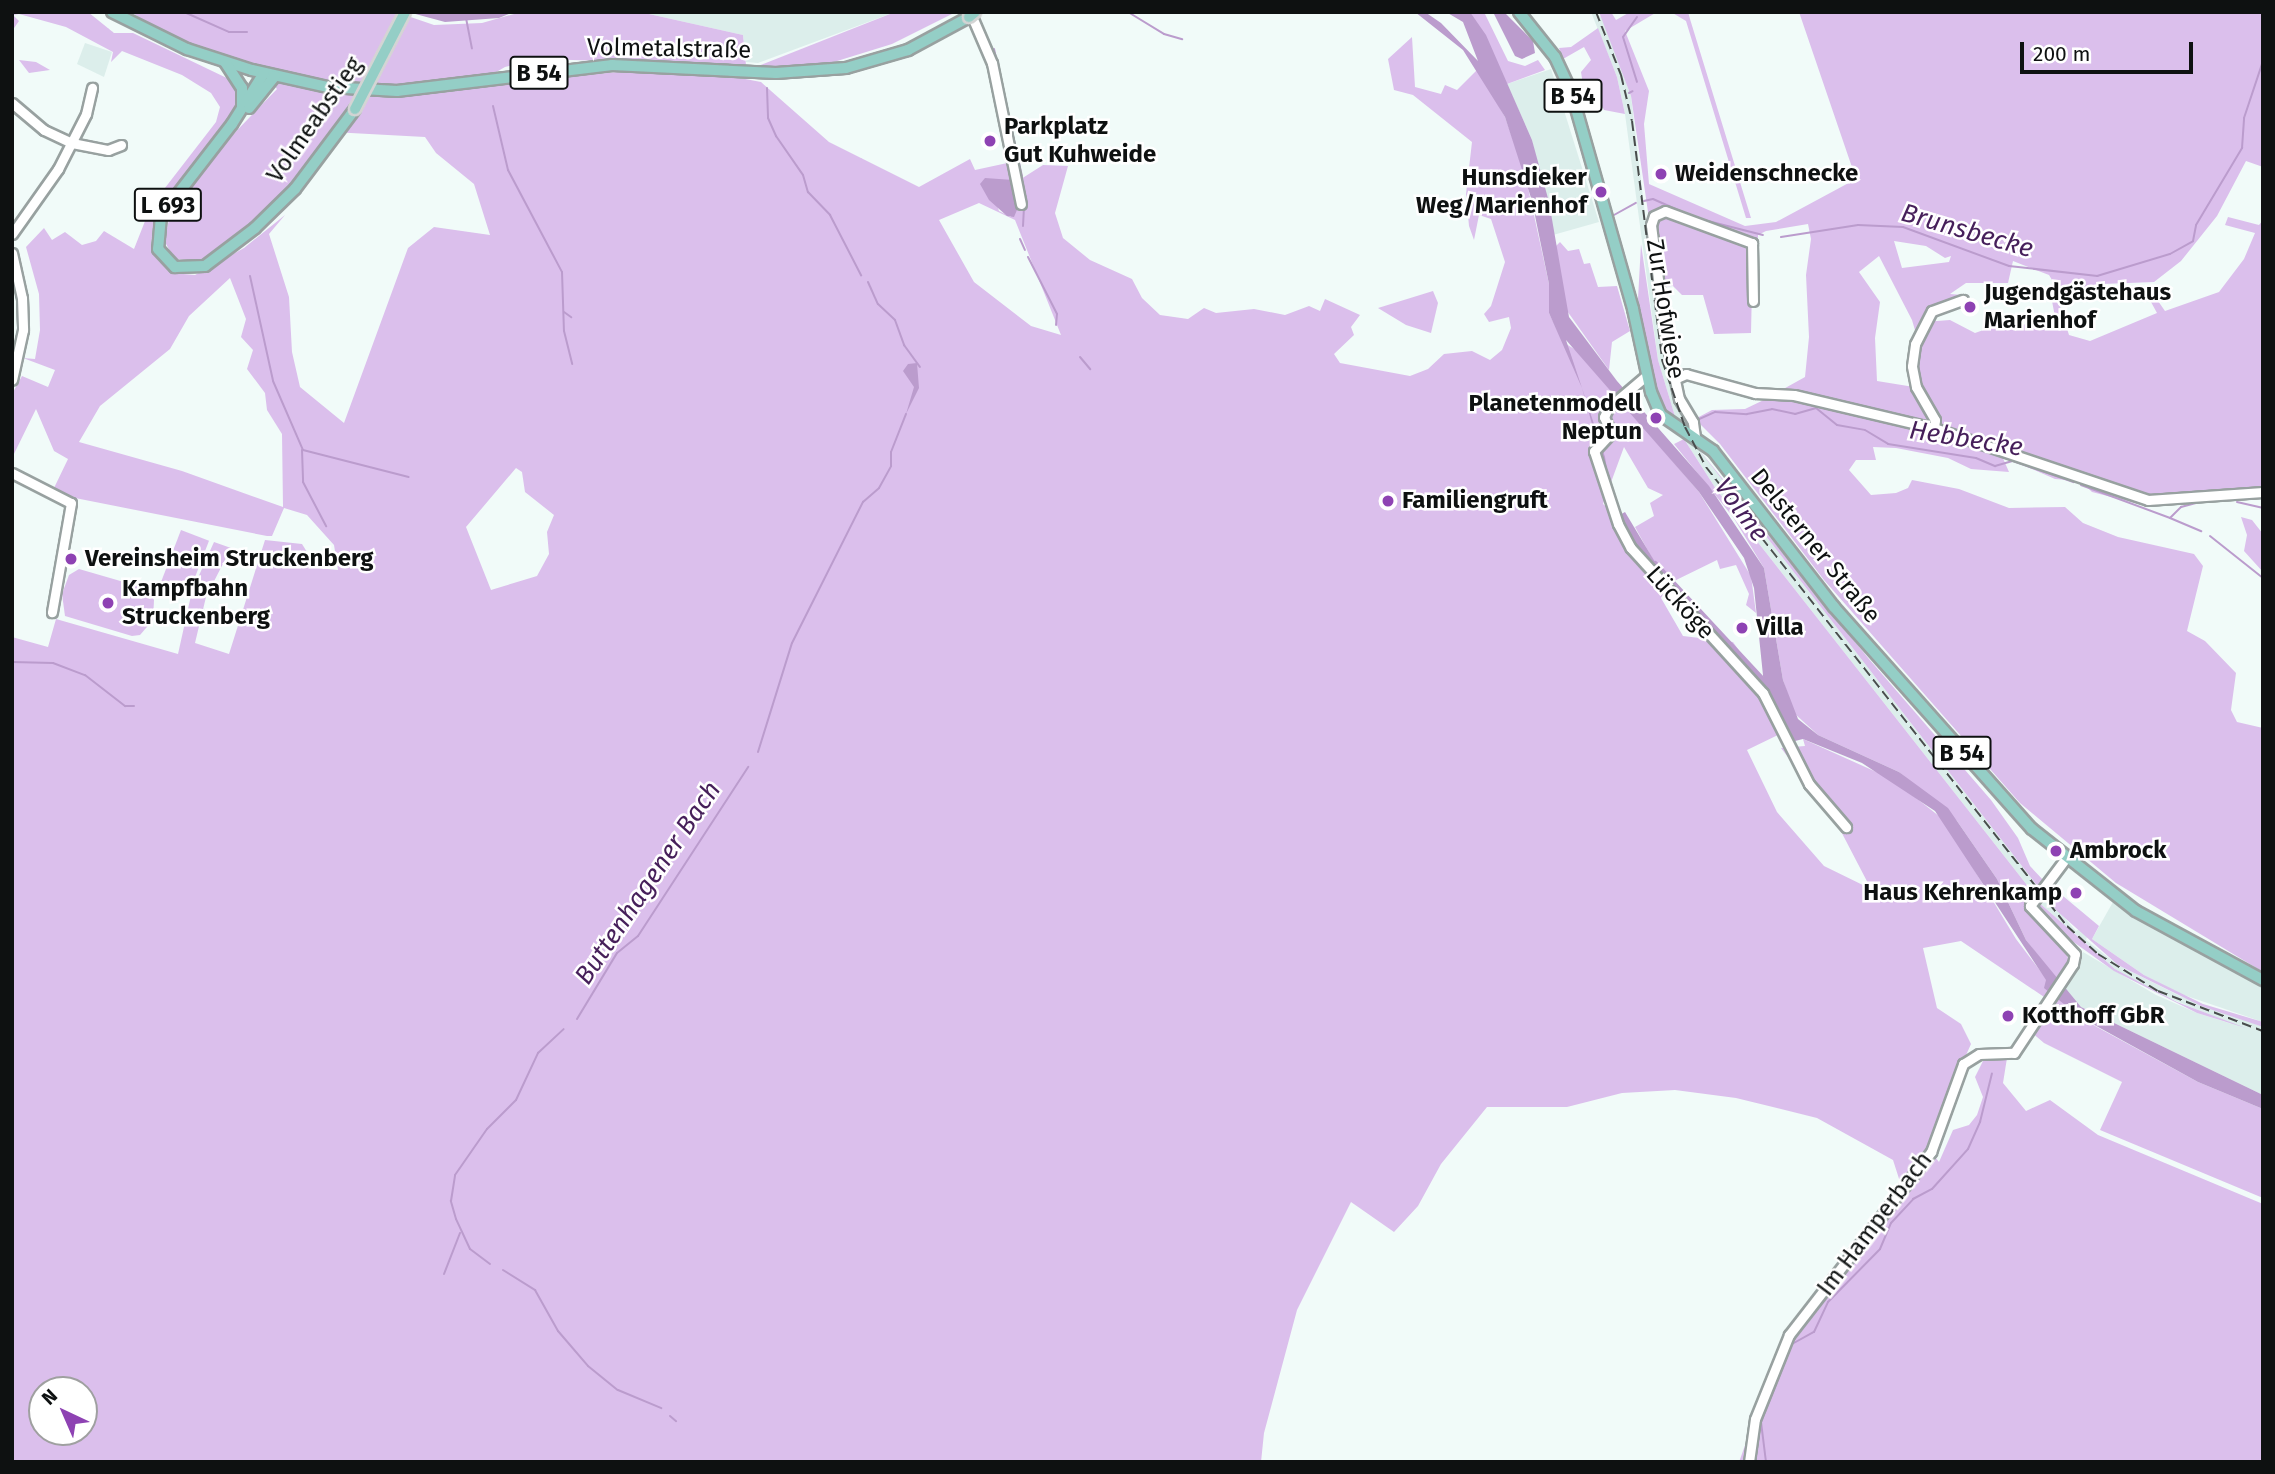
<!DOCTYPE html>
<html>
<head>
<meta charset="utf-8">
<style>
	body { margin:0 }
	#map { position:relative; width:2275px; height:1474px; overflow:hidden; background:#f1fbf9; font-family:"Fira Sans",sans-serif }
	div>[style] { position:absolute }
	.built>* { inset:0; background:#dceeeb }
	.green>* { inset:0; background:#dbbfec; transform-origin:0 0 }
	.water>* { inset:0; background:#bb9ccd }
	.stream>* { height:2px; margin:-1px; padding:0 1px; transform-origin:1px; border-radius:1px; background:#bb9ccd }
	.canal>* { height:6px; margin:-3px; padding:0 3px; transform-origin:3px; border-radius:3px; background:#bb9ccd }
	.roads { filter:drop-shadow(2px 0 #98a1a0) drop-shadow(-2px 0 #98a1a0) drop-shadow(0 2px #98a1a0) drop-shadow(0 -2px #98a1a0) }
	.minor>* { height:9px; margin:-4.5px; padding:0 4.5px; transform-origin:4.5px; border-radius:4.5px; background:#fff }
	.major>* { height:10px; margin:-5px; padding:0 5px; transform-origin:5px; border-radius:5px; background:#94cec6 }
	.rail>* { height:2px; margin-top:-1px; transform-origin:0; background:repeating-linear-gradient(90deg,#494d4d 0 10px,transparent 0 15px) }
	.bridges { filter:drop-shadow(2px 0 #d4d4d4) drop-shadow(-2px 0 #d4d4d4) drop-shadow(0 2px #d4d4d4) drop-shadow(0 -2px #d4d4d4) }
	.major-bridge>* { height:10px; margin:-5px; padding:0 5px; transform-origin:5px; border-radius:5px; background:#94cec6 }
	.dots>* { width:19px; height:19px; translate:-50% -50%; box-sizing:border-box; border:4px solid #fff; border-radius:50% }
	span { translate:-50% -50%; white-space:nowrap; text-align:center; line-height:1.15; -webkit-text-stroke:5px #fff; paint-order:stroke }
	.shield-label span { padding:2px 5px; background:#fff; border:2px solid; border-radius:5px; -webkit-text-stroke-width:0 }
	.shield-label { font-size:23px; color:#0e1111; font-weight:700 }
	.street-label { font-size:24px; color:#0e1111 }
	.poi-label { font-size:24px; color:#0e1111; font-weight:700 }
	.left { translate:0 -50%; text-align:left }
	.right { translate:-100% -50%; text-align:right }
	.water-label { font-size:26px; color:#461f5a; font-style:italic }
	.frame { position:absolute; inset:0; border:14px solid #0e1111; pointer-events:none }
	.north { position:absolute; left:28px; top:1376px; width:70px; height:70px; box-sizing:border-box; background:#fff; border:2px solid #9fa0a0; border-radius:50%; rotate:316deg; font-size:19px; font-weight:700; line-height:28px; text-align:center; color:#0e1111 }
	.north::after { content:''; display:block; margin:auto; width:24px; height:32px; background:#8e42b3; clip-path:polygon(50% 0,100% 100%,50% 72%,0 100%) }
	.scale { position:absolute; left:2020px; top:42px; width:173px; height:32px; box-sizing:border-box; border:4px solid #0e1111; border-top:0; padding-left:9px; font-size:21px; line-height:24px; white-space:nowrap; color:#0e1111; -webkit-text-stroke:5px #fff; paint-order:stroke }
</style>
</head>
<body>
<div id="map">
	<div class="built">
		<div style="clip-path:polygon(640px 12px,895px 12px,758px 63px,746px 62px,743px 35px)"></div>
		<div style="clip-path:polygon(1591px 12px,1602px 17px,1631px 96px,1658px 323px,1672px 386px,1689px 429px,1677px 423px,1658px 360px,1625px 114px,1617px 77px)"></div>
		<div style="clip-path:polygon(85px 43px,112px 52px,104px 77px,77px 64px)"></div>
		<div style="clip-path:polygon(1551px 69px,1599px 222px,1553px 235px,1532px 140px,1507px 84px)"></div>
		<div style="clip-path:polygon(1684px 439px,1696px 446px,2039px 888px,2034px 894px,1716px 489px)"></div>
		<div style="clip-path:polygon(2043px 893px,2076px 931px,2081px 928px,2088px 934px,2086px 940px,2118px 965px,2180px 996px,2263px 1027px,2263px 1095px,2081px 1007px,2061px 986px,2083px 952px,2156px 995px,2197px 1013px,2232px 1024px,2157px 993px,2115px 969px,2037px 901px)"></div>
		<div style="clip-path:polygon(2113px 902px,2263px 987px,2263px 1022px,2181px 994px,2144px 975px,2092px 939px)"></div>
	</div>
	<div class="green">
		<div style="clip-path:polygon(evenodd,12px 12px,88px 12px,114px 33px,133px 33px,233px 81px,238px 96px,235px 111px,155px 212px,151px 246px,172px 273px,195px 275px,244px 248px,285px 215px,269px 234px,289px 297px,292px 352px,300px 387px,344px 423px,408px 248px,434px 227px,490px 235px,474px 184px,436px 153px,425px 137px,332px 132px,273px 204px,214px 254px,200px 261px,174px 259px,164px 240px,171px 212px,219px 149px,277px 89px,263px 73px,187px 49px,131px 12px,396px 12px,434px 25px,482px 23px,521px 12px,640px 12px,743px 35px,746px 65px,538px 59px,505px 67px,472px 86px,617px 72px,740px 78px,761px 82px,829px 142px,919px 187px,970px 159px,975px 170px,1012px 162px,1021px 179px,1043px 165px,1068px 166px,1055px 213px,1063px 238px,1090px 260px,1132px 279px,1142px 298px,1160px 315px,1188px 319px,1204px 308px,1216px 313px,1254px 309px,1285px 315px,1309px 306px,1320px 311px,1325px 299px,1360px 315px,1351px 327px,1354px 335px,1334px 354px,1340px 363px,1410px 376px,1428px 369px,1444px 354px,1472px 351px,1490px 360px,1502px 350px,1511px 328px,1509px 317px,1489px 322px,1484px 314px,1491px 306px,1505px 262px,1491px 219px,1479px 215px,1474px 240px,1469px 226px,1466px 194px,1472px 142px,1413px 95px,1394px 90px,1388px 59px,1412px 37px,1415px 87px,1441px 94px,1445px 85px,1457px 90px,1478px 69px,1505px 117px,1525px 174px,1549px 284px,1549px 313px,1563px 342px,1579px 352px,1699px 492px,1751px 576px,1756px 613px,1746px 605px,1749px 594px,1736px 565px,1720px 569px,1717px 560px,1670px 583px,1661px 598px,1683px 636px,1733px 642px,1779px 707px,1788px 730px,1747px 750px,1777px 812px,1824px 866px,1871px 889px,1833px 816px,1781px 748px,1805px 746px,1803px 739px,1892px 779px,1944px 820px,2016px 939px,2073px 1014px,2198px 1082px,2263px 1109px,2263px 1198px,2100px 1130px,2122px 1082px,2044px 1043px,2031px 1032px,2050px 1001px,1961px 941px,1923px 948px,1937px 1008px,1961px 1024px,1971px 1044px,1937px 1120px,1931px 1152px,1939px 1162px,1953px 1130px,1969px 1125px,1977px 1115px,1983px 1097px,1975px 1077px,1986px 1055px,2007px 1058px,2003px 1083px,2026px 1111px,2050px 1100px,2098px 1135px,2263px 1204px,2263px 1462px,1739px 1462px,1785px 1335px,1902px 1188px,1893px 1160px,1817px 1118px,1736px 1098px,1675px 1090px,1622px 1093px,1567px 1107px,1487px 1107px,1441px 1164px,1418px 1206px,1394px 1232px,1351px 1202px,1297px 1310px,1264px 1433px,1261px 1462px,12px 1462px,12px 637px,48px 647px,56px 619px,178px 654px,192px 591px,214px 542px,231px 548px,206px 597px,195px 643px,229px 654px,265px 540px,302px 544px,317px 568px,338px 570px,334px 545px,307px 515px,284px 508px,272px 536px,267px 536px,70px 497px,54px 488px,68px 459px,54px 451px,36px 409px,12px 458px,12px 394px,22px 376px,48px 387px,55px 370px,23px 358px,35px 359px,40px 330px,39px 294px,26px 247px,44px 228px,52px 240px,65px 232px,82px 245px,96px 241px,104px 231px,134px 249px,151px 206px,216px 122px,220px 107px,211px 93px,182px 75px,122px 51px,111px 62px,113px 52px,66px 27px,19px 14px,13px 15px,19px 21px,12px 31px,12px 12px,989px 180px,992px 181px,1011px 217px,999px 211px,989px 180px,12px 12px,979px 203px,1015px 220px,1061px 335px,1031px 326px,974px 282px,939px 220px,979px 203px,12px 12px,230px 278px,246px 319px,241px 337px,253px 350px,247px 369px,265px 393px,267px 410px,282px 434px,283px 507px,182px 471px,79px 442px,100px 406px,170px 349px,189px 316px,230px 278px,12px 12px,1624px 447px,1648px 488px,1663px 495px,1650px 503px,1654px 516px,1635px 527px,1657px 567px,1636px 546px,1618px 516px,1603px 504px,1624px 447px,12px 12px,516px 468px,522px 472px,525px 492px,554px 515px,547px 532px,549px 554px,537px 576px,491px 590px,466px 527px,516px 468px,12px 12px,42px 1390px,84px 1390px,84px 1432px,42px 1432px,42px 1390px)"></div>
		<div style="clip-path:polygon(895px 12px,956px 12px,892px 44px,821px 66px,758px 66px)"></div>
		<div style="clip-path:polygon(1470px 12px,1484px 12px,1508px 61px,1525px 66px,1538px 60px,1545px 70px,1507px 84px)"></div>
		<div style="clip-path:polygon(evenodd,1599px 12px,1611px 12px,1616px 20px,1630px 12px,1657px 12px,1625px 31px,1649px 91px,1644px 124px,1649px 184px,1745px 226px,1776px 222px,1856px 179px,1799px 12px,2263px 12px,2263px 167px,2246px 161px,2217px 216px,2181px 261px,2154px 282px,2102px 284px,2061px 295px,2049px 275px,2013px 261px,2008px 283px,1966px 283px,1950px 294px,1962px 295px,1963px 300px,1945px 303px,1924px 322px,1950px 320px,1975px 333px,1992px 327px,2056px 322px,2052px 301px,2058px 300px,2069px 335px,2090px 341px,2157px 313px,2145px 291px,2149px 288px,2165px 311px,2219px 292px,2244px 259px,2255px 233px,2225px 225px,2228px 217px,2259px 225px,2263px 220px,2263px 497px,2142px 505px,2092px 492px,2081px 481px,2055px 479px,2002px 456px,2009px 472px,1971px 469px,1948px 458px,1896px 448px,1873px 447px,1876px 460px,1856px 460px,1849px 470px,1871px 495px,1896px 493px,1908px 488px,1912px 480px,1959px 489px,2009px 508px,2065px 507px,2083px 523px,2118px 537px,2194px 554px,2203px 566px,2187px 631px,2205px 641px,2236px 673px,2231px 710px,2237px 722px,2263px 728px,2263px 972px,2116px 883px,2020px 803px,1824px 580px,1720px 444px,1695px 419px,1712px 410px,1745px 409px,1770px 397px,1795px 397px,1925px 430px,1935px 431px,1938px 420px,1919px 387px,1917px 337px,1912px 320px,1879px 256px,1859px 272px,1880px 302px,1875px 338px,1877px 381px,1914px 387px,1932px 425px,1778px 392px,1805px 377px,1809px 337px,1806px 275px,1811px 239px,1808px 224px,1766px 231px,1758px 235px,1758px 247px,1753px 244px,1751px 333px,1714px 334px,1703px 295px,1682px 295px,1673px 286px,1659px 287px,1631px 96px,1599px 12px,1894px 241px,1926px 246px,1945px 258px,1951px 256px,1949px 262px,1902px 268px,1894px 241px)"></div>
		<div style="clip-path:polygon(1671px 12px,1688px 12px,1690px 19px,1751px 218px,1746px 218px,1686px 21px)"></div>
		<div style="clip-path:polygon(1598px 28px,1617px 77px,1625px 114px,1604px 110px,1596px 94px,1583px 85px,1581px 72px,1591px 60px,1584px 47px,1563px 59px,1559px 48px,1571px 47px)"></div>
		<div style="clip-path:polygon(19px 60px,36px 62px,50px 70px,29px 73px)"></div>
		<div style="clip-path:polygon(1560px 242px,1568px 251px,1579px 249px,1584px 264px,1590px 263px,1598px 287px,1617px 286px,1630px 331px,1612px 342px,1609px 370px,1565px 308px,1556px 246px)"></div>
		<div style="clip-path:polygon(1641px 244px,1658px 360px,1677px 423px,1661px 406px,1650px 365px,1638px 299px)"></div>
		<div style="clip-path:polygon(1433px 291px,1438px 303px,1431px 333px,1406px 325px,1378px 308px)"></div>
		<div style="clip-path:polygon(1684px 439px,1716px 489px,2034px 894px,2027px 897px,2028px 914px,2065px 950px,2069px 961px,2058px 981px,2026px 940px,1997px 879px,1957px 821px,1899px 772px,1818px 735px,1794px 713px,1783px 680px,1764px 568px,1733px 517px,1674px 444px)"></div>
		<div style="clip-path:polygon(1696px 446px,1869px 659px,1991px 800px,2018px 838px,2030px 866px,2044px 881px,2039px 888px)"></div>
		<div style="clip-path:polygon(2241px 517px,2252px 520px,2263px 534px,2263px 572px,2244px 551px,2247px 535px)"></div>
		<div style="left:181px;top:530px;width:30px;height:56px;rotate:21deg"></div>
		<div style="clip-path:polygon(79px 569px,148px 589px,154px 600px,153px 620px,140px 635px,132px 636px,65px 616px,62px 594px,69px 575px)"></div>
		<div style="clip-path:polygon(2051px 886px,2099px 926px,2092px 939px,2144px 975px,2203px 1004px,2263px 1022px,2263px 1027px,2201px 1006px,2118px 965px,2057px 911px,2043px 893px)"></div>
		<div style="clip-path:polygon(2037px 901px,2115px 969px,2177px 1002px,2246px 1028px,2197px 1013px,2114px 971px,2054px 928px,2035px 908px)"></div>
	</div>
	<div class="water">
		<div style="clip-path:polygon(408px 12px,514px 12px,499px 18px,445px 22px)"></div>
		<div style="clip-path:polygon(1415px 12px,1425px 12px,1441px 23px,1478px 61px,1463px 22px,1446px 12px,1470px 12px,1486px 35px,1532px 140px,1549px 202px,1569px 317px,1617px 381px,1709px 486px,1764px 568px,1783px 680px,1798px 719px,1818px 735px,1899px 772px,1948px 808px,1997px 879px,2026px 940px,2081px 1007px,2263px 1095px,2263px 1109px,2198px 1082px,2080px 1017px,2044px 988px,2046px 980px,1935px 811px,1862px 763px,1803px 739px,1795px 741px,1764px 685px,1754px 588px,1744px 558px,1699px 492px,1566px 340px,1605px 457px,1611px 493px,1582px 388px,1549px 313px,1549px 284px,1532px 201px,1505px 117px,1463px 50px)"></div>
		<div style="clip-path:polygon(1493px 12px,1504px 12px,1533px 41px,1535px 53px,1522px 59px,1515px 56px)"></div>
		<div style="clip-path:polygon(985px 178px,1013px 180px,1019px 205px,1014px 217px,1007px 216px,989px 200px,980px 184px)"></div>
		<div style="clip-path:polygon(917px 363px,919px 388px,906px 414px,914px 387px,903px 371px,908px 364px)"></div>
		<div style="clip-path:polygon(1625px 512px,1655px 562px,1658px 569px,1636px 546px,1618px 516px)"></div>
	</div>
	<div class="stream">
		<div style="left:184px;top:12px;width:49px;rotate:24deg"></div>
		<div style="left:229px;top:32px;width:18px"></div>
		<div style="left:1128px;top:12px;width:42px;rotate:31.4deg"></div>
		<div style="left:1164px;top:34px;width:19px;rotate:16deg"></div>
		<div style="left:978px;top:17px;width:9px;rotate:63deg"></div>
		<div style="left:1637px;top:17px;width:24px;rotate:125deg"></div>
		<div style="left:1623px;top:37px;width:47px;rotate:72.7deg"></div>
		<div style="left:466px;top:18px;width:31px;rotate:79deg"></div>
		<div style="left:994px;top:49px;width:130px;rotate:77.6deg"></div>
		<div style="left:767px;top:88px;width:30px;rotate:88deg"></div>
		<div style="left:768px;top:118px;width:20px;rotate:66deg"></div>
		<div style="left:776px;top:136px;width:47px;rotate:55.3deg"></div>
		<div style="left:803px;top:175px;width:18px;rotate:74deg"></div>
		<div style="left:808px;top:192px;width:32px;rotate:46deg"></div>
		<div style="left:830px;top:215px;width:68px;rotate:62.7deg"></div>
		<div style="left:1629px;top:93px;width:4px;rotate:-27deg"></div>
		<div style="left:493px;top:106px;width:66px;rotate:76.8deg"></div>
		<div style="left:508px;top:170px;width:115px;rotate:62.1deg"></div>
		<div style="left:562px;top:272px;width:59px;rotate:88.1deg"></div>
		<div style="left:564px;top:331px;width:34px;rotate:76deg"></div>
		<div style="left:1022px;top:185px;width:9px;rotate:84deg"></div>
		<div style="left:1644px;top:201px;width:9px;rotate:-13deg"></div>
		<div style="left:1653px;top:199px;width:47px;rotate:23.8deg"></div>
		<div style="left:1696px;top:218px;width:69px;rotate:14.2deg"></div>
		<div style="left:1614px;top:215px;width:25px;rotate:-29deg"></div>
		<div style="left:1023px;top:226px;width:20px;rotate:-87deg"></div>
		<div style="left:1781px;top:237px;width:78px;rotate:-8.9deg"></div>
		<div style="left:1858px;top:225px;width:45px;rotate:2.5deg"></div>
		<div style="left:1903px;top:227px;width:113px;rotate:20.2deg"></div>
		<div style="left:2009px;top:266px;width:89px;rotate:6.5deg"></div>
		<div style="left:2097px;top:276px;width:76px;rotate:-16.8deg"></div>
		<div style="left:2170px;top:254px;width:26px;rotate:-29deg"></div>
		<div style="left:2193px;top:241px;width:16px;rotate:-79deg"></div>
		<div style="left:2196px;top:225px;width:90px;rotate:-59.1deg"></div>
		<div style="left:2242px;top:148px;width:30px;rotate:-86deg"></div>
		<div style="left:2244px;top:118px;width:60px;rotate:-71.6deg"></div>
		<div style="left:1020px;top:239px;width:12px;rotate:66deg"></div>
		<div style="left:1028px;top:257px;width:64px;rotate:63deg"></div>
		<div style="left:1057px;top:314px;width:11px;rotate:95deg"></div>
		<div style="left:250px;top:276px;width:107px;rotate:77.6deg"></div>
		<div style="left:273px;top:381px;width:75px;rotate:66.5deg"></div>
		<div style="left:303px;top:450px;width:109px;rotate:14.3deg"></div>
		<div style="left:868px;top:282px;width:24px;rotate:66deg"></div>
		<div style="left:878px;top:304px;width:23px;rotate:43deg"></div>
		<div style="left:895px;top:320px;width:27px;rotate:70deg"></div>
		<div style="left:904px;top:345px;width:27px;rotate:54deg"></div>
		<div style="left:564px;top:312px;width:9px;rotate:36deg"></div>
		<div style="left:1080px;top:357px;width:16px;rotate:50deg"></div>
		<div style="left:1697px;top:420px;width:20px;rotate:-24deg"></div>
		<div style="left:1715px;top:412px;width:32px;rotate:4deg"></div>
		<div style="left:1747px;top:414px;width:25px;rotate:-11deg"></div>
		<div style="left:1772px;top:409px;width:24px;rotate:12deg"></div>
		<div style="left:1795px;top:414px;width:22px;rotate:-16deg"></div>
		<div style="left:1816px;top:408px;width:27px;rotate:39deg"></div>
		<div style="left:1837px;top:425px;width:28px;rotate:10deg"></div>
		<div style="left:1865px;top:430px;width:27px;rotate:31deg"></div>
		<div style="left:1888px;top:444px;width:89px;rotate:9deg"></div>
		<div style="left:1976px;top:458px;width:21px;rotate:23deg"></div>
		<div style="left:1995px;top:466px;width:19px;rotate:-16deg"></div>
		<div style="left:2013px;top:461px;width:64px;rotate:19.3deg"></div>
		<div style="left:302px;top:450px;width:32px;rotate:88deg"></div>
		<div style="left:303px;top:482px;width:50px;rotate:62.4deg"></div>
		<div style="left:2081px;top:485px;width:95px;rotate:20.3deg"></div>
		<div style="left:2170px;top:518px;width:16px;rotate:-45deg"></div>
		<div style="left:2181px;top:507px;width:28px;rotate:-15deg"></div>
		<div style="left:2237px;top:502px;width:27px;rotate:13deg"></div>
		<div style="left:2170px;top:518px;width:34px;rotate:23deg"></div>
		<div style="left:2210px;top:536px;width:68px;rotate:38.4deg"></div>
		<div style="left:12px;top:662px;width:41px;rotate:1.4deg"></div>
		<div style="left:53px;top:663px;width:34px;rotate:21deg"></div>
		<div style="left:85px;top:675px;width:51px;rotate:37.8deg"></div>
		<div style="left:125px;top:706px;width:9px"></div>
		<div style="left:758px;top:752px;width:114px;rotate:-72.7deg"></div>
		<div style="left:792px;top:643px;width:158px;rotate:-63.3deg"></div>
		<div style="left:863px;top:502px;width:21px;rotate:-41deg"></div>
		<div style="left:879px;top:488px;width:25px;rotate:-61deg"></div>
		<div style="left:891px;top:466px;width:14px;rotate:-90deg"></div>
		<div style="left:891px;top:452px;width:41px;rotate:-68.5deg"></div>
		<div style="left:577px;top:1019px;width:77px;rotate:-58.8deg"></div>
		<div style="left:617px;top:953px;width:27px;rotate:-39deg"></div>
		<div style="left:638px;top:936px;width:202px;rotate:-56.9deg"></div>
		<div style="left:490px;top:1264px;width:25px;rotate:-143deg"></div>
		<div style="left:470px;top:1249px;width:33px;rotate:-115deg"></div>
		<div style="left:456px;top:1219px;width:19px;rotate:-106deg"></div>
		<div style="left:451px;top:1201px;width:26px;rotate:-81deg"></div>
		<div style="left:455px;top:1175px;width:56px;rotate:-55.2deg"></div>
		<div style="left:487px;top:1129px;width:41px;rotate:-45deg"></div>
		<div style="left:516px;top:1100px;width:52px;rotate:-64.9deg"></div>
		<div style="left:538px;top:1053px;width:35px;rotate:-43deg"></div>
		<div style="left:503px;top:1270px;width:38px;rotate:32deg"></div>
		<div style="left:535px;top:1290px;width:47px;rotate:60.7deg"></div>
		<div style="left:558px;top:1331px;width:46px;rotate:49.4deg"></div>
		<div style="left:588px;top:1366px;width:38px;rotate:39deg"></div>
		<div style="left:618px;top:1390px;width:47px;rotate:22.7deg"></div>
		<div style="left:444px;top:1274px;width:44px;rotate:-68.7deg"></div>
		<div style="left:670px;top:1416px;width:8px;rotate:40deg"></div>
		<div style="left:1766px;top:1462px;width:40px;rotate:-97.1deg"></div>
		<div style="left:1761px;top:1422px;width:84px;rotate:-68.3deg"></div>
		<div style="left:1792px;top:1344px;width:25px;rotate:-29deg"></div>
		<div style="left:1814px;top:1332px;width:33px;rotate:-65deg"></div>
		<div style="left:1828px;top:1302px;width:74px;rotate:-45.5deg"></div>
		<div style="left:1880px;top:1249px;width:28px;rotate:-67deg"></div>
		<div style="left:1891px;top:1223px;width:33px;rotate:-47deg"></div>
		<div style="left:1913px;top:1199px;width:21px;rotate:-28deg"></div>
		<div style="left:1932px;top:1189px;width:54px;rotate:-48deg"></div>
		<div style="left:1968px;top:1149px;width:30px;rotate:-66deg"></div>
		<div style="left:1980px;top:1122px;width:50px;rotate:-76.2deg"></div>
	</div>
	<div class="canal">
		<div style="left:1655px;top:564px;width:171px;rotate:47.1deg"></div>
	</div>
	<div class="roads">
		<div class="minor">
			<div style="left:970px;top:12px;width:56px;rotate:66.7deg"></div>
			<div style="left:992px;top:63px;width:144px;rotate:78.4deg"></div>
			<div style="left:12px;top:103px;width:42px;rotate:40.2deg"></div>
			<div style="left:44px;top:130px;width:31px;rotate:25deg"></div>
			<div style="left:72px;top:143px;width:37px;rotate:11deg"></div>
			<div style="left:108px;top:150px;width:14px;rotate:-21deg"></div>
			<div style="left:12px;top:234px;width:80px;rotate:-54.7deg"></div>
			<div style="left:58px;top:169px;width:62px;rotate:-63deg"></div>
			<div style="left:86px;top:114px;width:27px;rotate:-77deg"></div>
			<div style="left:12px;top:253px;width:46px;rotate:77.5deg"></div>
			<div style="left:22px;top:298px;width:32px;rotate:88deg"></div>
			<div style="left:23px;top:330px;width:51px;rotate:102.4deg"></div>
			<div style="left:1647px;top:375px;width:51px;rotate:139.8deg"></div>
			<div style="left:1608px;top:408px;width:10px;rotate:114deg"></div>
			<div style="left:1604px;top:417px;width:17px;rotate:66deg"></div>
			<div style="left:1611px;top:433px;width:25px;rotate:133deg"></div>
			<div style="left:1594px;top:451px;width:77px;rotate:71.8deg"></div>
			<div style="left:1618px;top:524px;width:27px;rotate:62deg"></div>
			<div style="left:1631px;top:548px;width:196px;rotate:47.7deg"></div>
			<div style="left:1763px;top:693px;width:102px;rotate:63.2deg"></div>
			<div style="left:1809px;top:784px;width:57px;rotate:49.3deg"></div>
			<div style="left:1677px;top:378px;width:10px;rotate:-24deg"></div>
			<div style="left:1686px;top:374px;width:72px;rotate:15.4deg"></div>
			<div style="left:1755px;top:393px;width:39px;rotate:3deg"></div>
			<div style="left:1794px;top:395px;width:144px;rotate:13.3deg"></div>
			<div style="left:1934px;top:428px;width:226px;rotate:18.6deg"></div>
			<div style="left:2148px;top:500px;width:115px;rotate:-4deg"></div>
			<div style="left:1934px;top:428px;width:8px;rotate:-83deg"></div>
			<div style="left:1935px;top:420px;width:38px;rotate:-120deg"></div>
			<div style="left:1916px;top:387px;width:21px;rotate:-101deg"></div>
			<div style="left:1912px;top:366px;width:22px;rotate:-82deg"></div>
			<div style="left:1915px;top:344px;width:37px;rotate:-63deg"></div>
			<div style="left:1932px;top:311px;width:33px;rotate:-20deg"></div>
			<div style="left:1695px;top:437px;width:15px;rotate:-98deg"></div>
			<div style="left:1693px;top:422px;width:27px;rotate:-121deg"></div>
			<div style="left:1679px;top:399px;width:67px;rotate:-102deg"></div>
			<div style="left:1665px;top:333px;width:109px;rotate:-97.4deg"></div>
			<div style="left:1651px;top:225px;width:9px;rotate:-72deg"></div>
			<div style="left:1654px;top:216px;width:12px;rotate:-24deg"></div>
			<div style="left:1665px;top:211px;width:93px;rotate:20.2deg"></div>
			<div style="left:1752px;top:243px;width:58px;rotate:89deg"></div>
			<div style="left:12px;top:473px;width:66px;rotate:27deg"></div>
			<div style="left:71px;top:503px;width:111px;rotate:99.9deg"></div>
			<div style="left:1749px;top:1462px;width:43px;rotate:-82.1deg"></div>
			<div style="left:1755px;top:1419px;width:91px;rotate:-68deg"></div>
			<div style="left:1789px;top:1335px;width:232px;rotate:-52.2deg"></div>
			<div style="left:1931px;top:1152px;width:94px;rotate:-70deg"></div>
			<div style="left:1963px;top:1064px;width:19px;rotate:-32deg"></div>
			<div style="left:1979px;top:1054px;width:35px;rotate:-2deg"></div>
			<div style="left:2014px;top:1053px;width:107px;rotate:-56.5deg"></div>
			<div style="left:2073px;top:964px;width:10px;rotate:-79deg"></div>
			<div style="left:2075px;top:954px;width:66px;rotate:-133.2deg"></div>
			<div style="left:2030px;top:906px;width:60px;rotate:-53.1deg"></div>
		</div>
		<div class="major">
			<div style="left:112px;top:12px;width:84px;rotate:26.3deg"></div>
			<div style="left:187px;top:49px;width:68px;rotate:17.9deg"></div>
			<div style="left:252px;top:70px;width:78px;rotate:12.6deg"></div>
			<div style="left:328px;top:87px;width:69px;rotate:3.3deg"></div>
			<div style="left:397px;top:91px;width:217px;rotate:-6.9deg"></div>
			<div style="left:612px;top:65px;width:164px;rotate:2.8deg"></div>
			<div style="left:776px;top:73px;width:70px;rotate:-4.1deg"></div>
			<div style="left:846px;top:68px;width:65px;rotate:-16.2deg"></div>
			<div style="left:908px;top:50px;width:69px;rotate:-28.4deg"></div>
			<div style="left:1519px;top:12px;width:58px;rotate:51.3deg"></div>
			<div style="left:1555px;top:57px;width:38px;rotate:65deg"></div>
			<div style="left:1571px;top:91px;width:227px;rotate:74.1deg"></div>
			<div style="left:1633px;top:309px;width:85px;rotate:77.8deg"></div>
			<div style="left:1651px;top:392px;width:25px;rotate:67deg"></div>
			<div style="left:1661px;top:415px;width:63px;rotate:34.7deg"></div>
			<div style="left:1713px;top:451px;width:197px;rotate:52.2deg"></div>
			<div style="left:1834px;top:607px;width:297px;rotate:48.3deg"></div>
			<div style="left:2032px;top:829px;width:132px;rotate:38.3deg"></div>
			<div style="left:2136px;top:911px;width:145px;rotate:28.5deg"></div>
			<div style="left:225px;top:62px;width:31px;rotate:57deg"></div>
			<div style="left:242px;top:88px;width:19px;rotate:90deg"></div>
			<div style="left:264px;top:73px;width:60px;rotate:122.1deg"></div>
			<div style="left:232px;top:124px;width:116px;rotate:127.7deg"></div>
			<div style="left:161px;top:216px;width:33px;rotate:95deg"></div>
			<div style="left:158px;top:249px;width:25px;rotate:47deg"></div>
			<div style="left:175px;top:267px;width:30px;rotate:-2deg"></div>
			<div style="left:205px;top:266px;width:63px;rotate:-37.2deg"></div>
			<div style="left:255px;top:228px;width:56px;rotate:-44.3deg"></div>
			<div style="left:295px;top:189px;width:100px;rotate:-53.1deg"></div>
			<div style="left:249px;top:108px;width:41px;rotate:-50.9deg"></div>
		</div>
	</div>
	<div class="rail">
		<div style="left:1596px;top:12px;width:68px;rotate:68.4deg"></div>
		<div style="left:1621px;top:75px;width:47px;rotate:76.6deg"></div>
		<div style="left:1632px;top:121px;width:241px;rotate:82.8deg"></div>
		<div style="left:1662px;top:360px;width:71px;rotate:71.1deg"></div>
		<div style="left:1685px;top:427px;width:45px;rotate:62.3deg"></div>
		<div style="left:1706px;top:467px;width:584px;rotate:51.82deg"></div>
		<div style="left:2067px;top:926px;width:42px;rotate:42.1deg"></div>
		<div style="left:2098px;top:954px;width:70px;rotate:31.7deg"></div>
		<div style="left:2158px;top:991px;width:112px;rotate:20.9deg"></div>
	</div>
	<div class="bridges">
		<div class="major-bridge">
			<div style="left:969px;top:17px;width:8px;rotate:-40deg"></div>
			<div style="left:355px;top:109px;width:109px;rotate:-62.7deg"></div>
		</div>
	</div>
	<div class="dots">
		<div style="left:990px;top:141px;background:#8e42b3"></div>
		<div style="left:1661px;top:174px;background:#8e42b3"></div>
		<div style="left:1601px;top:192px;background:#8e42b3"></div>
		<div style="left:1970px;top:307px;background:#8e42b3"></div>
		<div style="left:1656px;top:418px;background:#8e42b3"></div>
		<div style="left:1388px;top:501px;background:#8e42b3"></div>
		<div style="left:71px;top:559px;background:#8e42b3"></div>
		<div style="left:108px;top:603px;background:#8e42b3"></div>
		<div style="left:1742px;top:628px;background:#8e42b3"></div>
		<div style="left:2056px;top:851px;background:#8e42b3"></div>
		<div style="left:2076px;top:893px;background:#8e42b3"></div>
		<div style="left:2008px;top:1016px;background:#8e42b3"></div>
	</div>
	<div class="shield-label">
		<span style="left:539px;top:73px">B 54</span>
		<span style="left:1573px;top:96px">B 54</span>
		<span style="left:168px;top:205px">L 693</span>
		<span style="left:1962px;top:753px">B 54</span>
	</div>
	<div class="street-label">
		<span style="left:669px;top:49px;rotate:1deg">Volmetalstraße</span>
		<span style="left:315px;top:120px;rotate:-55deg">Volmeabstieg</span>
		<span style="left:1665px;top:309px;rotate:81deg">Zur Hofwiese</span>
		<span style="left:1815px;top:546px;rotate:51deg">Delsterner Straße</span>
		<span style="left:1680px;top:603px;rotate:48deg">Lücköge</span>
		<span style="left:1875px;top:1224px;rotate:-53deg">Im Hamperbach</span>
	</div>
	<div class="poi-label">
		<span class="left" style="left:1004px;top:141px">Parkplatz<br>Gut Kuhweide</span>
		<span class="left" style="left:1675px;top:174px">Weidenschnecke</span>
		<span class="right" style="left:1587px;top:192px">Hunsdieker<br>Weg/Marienhof</span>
		<span class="left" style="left:1984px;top:307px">Jugendgästehaus<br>Marienhof</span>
		<span class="right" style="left:1642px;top:418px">Planetenmodell<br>Neptun</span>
		<span class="left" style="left:1402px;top:501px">Familiengruft</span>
		<span class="left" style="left:85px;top:559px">Vereinsheim Struckenberg</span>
		<span class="left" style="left:122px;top:603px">Kampfbahn<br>Struckenberg</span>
		<span class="left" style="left:1756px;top:628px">Villa</span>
		<span class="left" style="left:2070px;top:851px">Ambrock</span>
		<span class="right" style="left:2062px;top:893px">Haus Kehrenkamp</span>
		<span class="left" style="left:2022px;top:1016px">Kotthoff GbR</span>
	</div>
	<div class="water-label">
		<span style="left:1967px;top:231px;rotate:16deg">Brunsbecke</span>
		<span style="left:1966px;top:439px;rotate:9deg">Hebbecke</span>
		<span style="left:1741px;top:510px;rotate:54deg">Volme</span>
		<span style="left:648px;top:883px;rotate:-56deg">Buttenhagener Bach</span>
	</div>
	<div class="frame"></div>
	<div class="north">N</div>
	<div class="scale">200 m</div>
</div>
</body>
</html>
